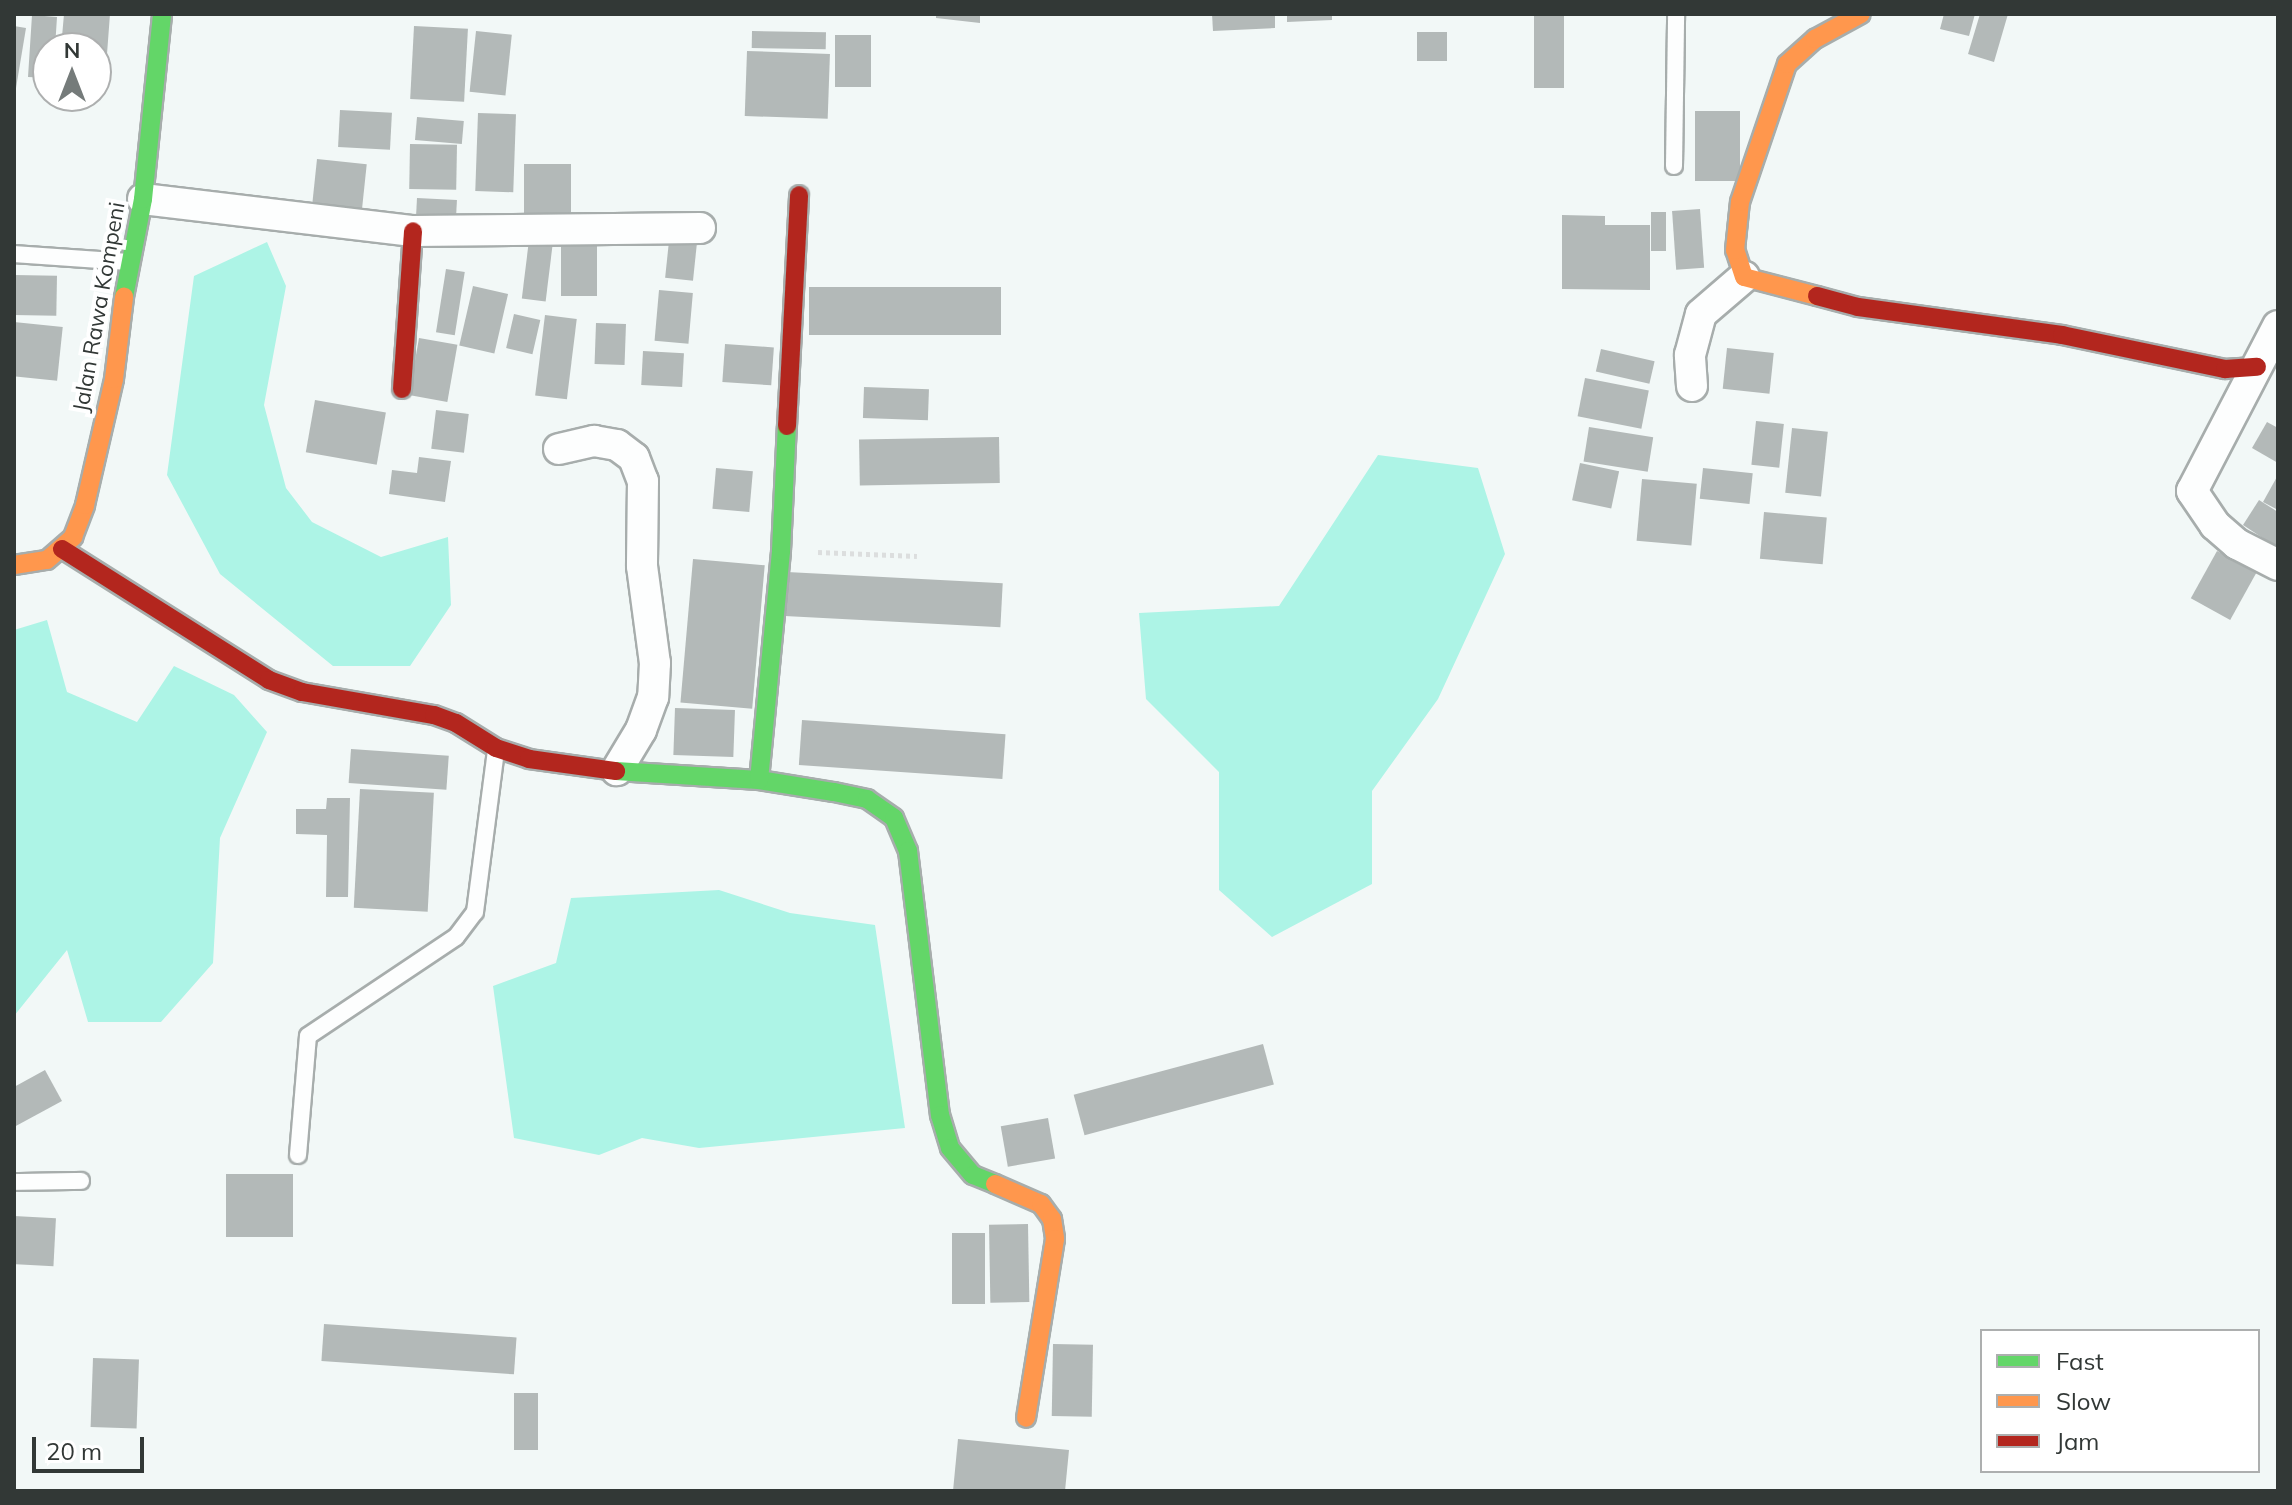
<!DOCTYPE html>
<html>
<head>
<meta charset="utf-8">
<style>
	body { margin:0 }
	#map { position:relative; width:2292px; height:1505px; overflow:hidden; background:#f2f8f7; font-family:Mulish,sans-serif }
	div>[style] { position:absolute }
	.water>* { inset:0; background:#adf4e6 }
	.building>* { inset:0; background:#b3b9b8; transform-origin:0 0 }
	.path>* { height:5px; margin-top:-2.5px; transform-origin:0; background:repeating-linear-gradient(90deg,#dcdede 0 4px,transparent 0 8px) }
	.roads { filter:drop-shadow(2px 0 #a7adac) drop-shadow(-2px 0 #a7adac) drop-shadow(0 2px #a7adac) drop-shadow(0 -2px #a7adac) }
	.lane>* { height:16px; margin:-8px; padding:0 8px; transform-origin:8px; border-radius:8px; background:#fdfefe }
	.street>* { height:30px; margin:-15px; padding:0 15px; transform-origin:15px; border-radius:15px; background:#fdfefe }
	.fast>* { height:18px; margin:-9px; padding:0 9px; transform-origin:9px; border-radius:9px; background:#63d668 }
	.slow>* { height:18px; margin:-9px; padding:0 9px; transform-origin:9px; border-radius:9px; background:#ff974d }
	.jam>* { height:18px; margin:-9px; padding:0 9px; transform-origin:9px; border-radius:9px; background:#b3261e }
	span { translate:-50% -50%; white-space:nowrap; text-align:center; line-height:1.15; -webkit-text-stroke:8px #fff; paint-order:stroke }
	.street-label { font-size:22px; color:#323836 }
	.frame { position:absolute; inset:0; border:16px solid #323836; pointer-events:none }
	.legend { position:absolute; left:1980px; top:1329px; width:280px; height:144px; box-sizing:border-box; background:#fff; border:2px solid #adafaf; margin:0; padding:10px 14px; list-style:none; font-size:24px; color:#323836 }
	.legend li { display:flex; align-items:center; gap:16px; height:40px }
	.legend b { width:40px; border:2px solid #adafaf }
	.north { position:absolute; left:32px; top:32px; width:80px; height:80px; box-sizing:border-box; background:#fff; border:2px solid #adafaf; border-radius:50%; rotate:0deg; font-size:22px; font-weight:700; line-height:32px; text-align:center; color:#323836 }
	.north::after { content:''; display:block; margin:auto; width:28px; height:36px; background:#757b7a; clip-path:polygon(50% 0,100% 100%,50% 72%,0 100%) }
	.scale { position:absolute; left:32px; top:1437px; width:112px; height:36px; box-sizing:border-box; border:4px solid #323836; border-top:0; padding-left:10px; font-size:24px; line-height:28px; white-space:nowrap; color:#323836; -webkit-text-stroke:6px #fff; paint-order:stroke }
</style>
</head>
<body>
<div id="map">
	<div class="water">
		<div style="clip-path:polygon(267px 242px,286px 286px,264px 405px,286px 488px,312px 522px,381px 557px,448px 537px,451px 605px,410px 666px,333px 666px,220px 574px,167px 475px,194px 276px)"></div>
		<div style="clip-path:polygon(1378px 455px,1478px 468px,1505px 554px,1438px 699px,1372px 791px,1372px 884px,1272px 937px,1219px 890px,1219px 772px,1146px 699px,1139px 613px,1279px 606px)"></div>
		<div style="clip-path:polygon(47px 620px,67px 692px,137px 722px,174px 666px,234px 695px,267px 732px,220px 838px,213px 963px,161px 1022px,88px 1022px,67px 950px,14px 1016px,14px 630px)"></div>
		<div style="clip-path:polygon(719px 890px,790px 913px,875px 925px,905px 1128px,699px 1148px,642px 1138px,599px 1155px,514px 1138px,493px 986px,556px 963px,571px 898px)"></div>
	</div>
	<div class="building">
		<div style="clip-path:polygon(64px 14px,110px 14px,104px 94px,96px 93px,96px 48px,61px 48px)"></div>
		<div style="clip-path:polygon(936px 14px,980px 14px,980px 23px,936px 18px)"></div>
		<div style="clip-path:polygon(1212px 14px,1275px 14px,1275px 28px,1213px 31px)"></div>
		<div style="clip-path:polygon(1287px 14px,1332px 14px,1332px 20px,1287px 22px)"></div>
		<div style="left:1534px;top:14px;width:30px;height:74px"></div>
		<div style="clip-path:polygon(1944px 14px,1975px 14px,1969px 36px,1940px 29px)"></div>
		<div style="clip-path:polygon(1980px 14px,2008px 14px,1994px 62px,1968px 54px)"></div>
		<div style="clip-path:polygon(32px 15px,57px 17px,55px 48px,48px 48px,48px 78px,28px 77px)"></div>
		<div style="clip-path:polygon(14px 26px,26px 28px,16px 88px,14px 88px)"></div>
		<div style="left:414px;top:26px;width:54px;height:73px;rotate:3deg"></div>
		<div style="left:476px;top:31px;width:36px;height:61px;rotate:6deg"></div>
		<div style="left:752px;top:31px;width:74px;height:17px;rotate:1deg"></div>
		<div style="left:1417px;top:32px;width:30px;height:29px"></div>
		<div style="left:835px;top:35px;width:36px;height:52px"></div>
		<div style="left:747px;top:51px;width:83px;height:65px;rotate:2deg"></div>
		<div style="left:340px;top:110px;width:52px;height:37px;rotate:3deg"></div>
		<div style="left:1695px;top:111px;width:45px;height:70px"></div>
		<div style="left:478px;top:113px;width:38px;height:78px;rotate:2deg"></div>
		<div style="left:417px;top:117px;width:47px;height:23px;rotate:5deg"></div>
		<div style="left:410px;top:144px;width:47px;height:45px;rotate:1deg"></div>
		<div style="left:317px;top:159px;width:50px;height:47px;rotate:6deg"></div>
		<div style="left:524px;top:164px;width:47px;height:58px"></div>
		<div style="left:417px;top:198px;width:40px;height:24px;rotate:3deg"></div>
		<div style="left:1700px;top:209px;width:59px;height:28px;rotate:86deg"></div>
		<div style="left:1651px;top:212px;width:15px;height:39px"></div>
		<div style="clip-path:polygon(1562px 215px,1605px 216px,1605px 225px,1650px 225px,1650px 290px,1562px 289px)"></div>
		<div style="left:561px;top:238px;width:36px;height:58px"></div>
		<div style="left:529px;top:240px;width:24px;height:59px;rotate:7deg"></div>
		<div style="left:669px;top:241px;width:28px;height:37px;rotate:6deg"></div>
		<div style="left:446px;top:269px;width:19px;height:64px;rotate:9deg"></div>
		<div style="left:14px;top:275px;width:43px;height:40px;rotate:1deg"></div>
		<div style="left:473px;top:286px;width:36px;height:61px;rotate:13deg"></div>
		<div style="left:809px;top:287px;width:192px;height:48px"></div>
		<div style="left:659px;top:290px;width:34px;height:51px;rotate:5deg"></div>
		<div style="left:514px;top:314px;width:27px;height:35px;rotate:13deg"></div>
		<div style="left:545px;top:315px;width:32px;height:81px;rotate:7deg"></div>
		<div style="left:14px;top:322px;width:49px;height:54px;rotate:6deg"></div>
		<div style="left:596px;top:323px;width:30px;height:41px;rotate:2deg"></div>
		<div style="left:419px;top:338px;width:39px;height:58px;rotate:10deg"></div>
		<div style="left:725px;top:344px;width:49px;height:38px;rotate:4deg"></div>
		<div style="left:1727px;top:348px;width:47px;height:41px;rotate:6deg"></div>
		<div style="left:1601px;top:349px;width:55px;height:23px;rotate:13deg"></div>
		<div style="left:643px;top:351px;width:41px;height:34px;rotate:3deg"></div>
		<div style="left:1585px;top:378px;width:65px;height:39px;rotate:11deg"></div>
		<div style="left:864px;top:387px;width:65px;height:31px;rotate:2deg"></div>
		<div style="left:315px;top:400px;width:72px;height:53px;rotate:10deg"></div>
		<div style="left:436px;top:410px;width:33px;height:39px;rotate:7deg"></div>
		<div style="left:1756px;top:421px;width:28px;height:44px;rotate:6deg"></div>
		<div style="clip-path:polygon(2267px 422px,2278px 428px,2278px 463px,2252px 448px)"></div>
		<div style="left:1589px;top:427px;width:65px;height:35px;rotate:9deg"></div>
		<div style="left:1792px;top:428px;width:36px;height:65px;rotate:6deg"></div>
		<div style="left:999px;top:437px;width:46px;height:140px;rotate:89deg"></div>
		<div style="clip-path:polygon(419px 457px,451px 461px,445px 502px,389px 494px,392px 470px,417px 473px)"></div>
		<div style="left:1580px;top:463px;width:40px;height:38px;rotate:12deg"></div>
		<div style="left:716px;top:468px;width:37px;height:41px;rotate:5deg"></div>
		<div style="left:1703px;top:468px;width:50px;height:31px;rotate:6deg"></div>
		<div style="clip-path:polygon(2278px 475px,2278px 510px,2263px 502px)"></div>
		<div style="left:1642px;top:479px;width:55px;height:62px;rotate:5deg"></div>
		<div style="clip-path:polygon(2259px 500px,2278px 512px,2278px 548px,2243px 525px)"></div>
		<div style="left:1764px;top:512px;width:63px;height:47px;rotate:5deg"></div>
		<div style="left:2217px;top:551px;width:45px;height:54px;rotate:29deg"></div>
		<div style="left:693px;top:559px;width:72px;height:144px;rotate:5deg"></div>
		<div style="left:787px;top:572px;width:216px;height:44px;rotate:3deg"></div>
		<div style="left:675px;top:708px;width:60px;height:47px;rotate:2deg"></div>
		<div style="left:802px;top:720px;width:204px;height:45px;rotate:4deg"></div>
		<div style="left:351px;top:749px;width:98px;height:34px;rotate:4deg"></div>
		<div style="left:360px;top:789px;width:74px;height:119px;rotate:3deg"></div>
		<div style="clip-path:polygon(327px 798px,350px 798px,348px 897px,326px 897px,327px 835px,296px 834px,296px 809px,326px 809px)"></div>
		<div style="left:1263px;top:1044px;width:42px;height:196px;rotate:75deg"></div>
		<div style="clip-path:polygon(45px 1070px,62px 1101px,14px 1127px,14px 1087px)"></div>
		<div style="left:1048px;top:1118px;width:41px;height:48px;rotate:80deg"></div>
		<div style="left:226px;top:1174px;width:67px;height:63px"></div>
		<div style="left:14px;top:1216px;width:42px;height:48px;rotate:3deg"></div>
		<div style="left:1028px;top:1224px;width:78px;height:39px;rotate:89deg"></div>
		<div style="left:952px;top:1233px;width:33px;height:71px"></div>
		<div style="left:324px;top:1324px;width:193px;height:37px;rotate:4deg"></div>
		<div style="left:1053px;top:1344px;width:40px;height:72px;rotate:1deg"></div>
		<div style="left:93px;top:1358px;width:46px;height:69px;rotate:2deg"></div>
		<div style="left:514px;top:1393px;width:24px;height:57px"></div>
		<div style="clip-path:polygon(958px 1439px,1069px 1450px,1065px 1491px,953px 1491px)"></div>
	</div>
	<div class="path">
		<div style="left:818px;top:552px;width:99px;rotate:2.3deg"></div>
	</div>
	<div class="roads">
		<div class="lane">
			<div style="left:1674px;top:166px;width:152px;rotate:-89.2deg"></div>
			<div style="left:14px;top:254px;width:114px;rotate:4deg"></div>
			<div style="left:298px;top:1155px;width:119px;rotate:-85.2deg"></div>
			<div style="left:308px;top:1036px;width:178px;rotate:-33.8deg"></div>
			<div style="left:456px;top:937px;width:31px;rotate:-53deg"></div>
			<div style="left:475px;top:912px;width:163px;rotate:-82.6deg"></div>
			<div style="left:14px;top:1182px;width:67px;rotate:-0.9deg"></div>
		</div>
		<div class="street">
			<div style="left:143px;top:199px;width:272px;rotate:6.8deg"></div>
			<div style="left:413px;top:231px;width:287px;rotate:-0.6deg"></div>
			<div style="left:2278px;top:326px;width:186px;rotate:117.5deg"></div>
			<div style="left:2192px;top:491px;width:41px;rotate:55.9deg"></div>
			<div style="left:2215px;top:525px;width:29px;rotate:41deg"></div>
			<div style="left:2237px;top:544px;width:46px;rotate:27.1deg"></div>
			<div style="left:1692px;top:386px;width:31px;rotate:-94deg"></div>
			<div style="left:1690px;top:355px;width:42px;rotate:-75deg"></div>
			<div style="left:1701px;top:314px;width:57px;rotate:-40.7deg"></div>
			<div style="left:559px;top:449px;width:36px;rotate:-13deg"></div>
			<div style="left:594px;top:441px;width:23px;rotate:10deg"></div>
			<div style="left:617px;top:445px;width:21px;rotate:37deg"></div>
			<div style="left:634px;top:458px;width:25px;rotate:69deg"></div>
			<div style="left:643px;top:481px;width:85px;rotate:90.7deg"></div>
			<div style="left:642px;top:566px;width:98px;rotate:82.4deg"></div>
			<div style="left:655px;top:663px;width:34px;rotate:93deg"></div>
			<div style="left:653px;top:697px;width:35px;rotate:110deg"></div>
			<div style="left:641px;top:730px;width:47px;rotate:121deg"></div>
		</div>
		<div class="fast">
			<div style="left:124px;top:297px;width:100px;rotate:-79deg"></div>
			<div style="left:143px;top:199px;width:186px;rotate:-84.1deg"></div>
			<div style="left:616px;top:771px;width:143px;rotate:3.6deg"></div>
			<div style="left:759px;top:780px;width:76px;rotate:9.1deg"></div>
			<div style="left:834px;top:792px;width:34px;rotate:12deg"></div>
			<div style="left:867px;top:799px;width:33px;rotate:35deg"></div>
			<div style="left:894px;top:818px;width:36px;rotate:67deg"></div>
			<div style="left:908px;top:851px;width:266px;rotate:83.1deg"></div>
			<div style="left:940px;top:1115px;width:34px;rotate:73deg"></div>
			<div style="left:950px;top:1148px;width:35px;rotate:50deg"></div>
			<div style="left:973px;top:1175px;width:24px;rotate:22deg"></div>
			<div style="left:759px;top:780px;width:230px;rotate:-84.5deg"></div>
			<div style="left:781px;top:551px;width:125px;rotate:-87.3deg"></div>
		</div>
		<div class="slow">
			<div style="left:1817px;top:296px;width:75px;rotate:-165.4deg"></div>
			<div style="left:1744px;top:277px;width:28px;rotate:-108deg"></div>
			<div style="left:1735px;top:250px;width:48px;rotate:-84.1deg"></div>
			<div style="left:1740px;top:202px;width:146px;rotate:-71.2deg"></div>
			<div style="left:1787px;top:64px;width:38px;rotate:-42deg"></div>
			<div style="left:1815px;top:39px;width:52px;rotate:-28.5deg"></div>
			<div style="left:14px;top:565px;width:33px;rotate:-9deg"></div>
			<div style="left:47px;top:560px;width:35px;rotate:-41deg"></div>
			<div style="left:73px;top:537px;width:34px;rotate:-69deg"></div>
			<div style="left:85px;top:505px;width:129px;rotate:-77deg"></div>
			<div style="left:114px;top:379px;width:83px;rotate:-83deg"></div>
			<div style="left:995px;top:1184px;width:50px;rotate:23.5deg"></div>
			<div style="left:1041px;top:1204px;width:19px;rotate:54deg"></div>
			<div style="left:1052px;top:1219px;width:20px;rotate:81deg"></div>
			<div style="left:1055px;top:1239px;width:181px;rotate:99.2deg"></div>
		</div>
		<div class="jam">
			<div style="left:1817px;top:296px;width:42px;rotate:15deg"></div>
			<div style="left:1858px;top:307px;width:206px;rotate:7.8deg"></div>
			<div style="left:2062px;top:335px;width:167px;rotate:11.8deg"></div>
			<div style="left:2225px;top:369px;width:32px;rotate:-4deg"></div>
			<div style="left:402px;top:389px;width:158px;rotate:-86deg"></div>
			<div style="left:787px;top:426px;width:231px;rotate:-87deg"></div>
			<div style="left:62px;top:549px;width:245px;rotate:32.3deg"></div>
			<div style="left:269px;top:680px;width:35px;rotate:20deg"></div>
			<div style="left:302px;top:692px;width:134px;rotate:9.9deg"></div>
			<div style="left:434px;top:715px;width:23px;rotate:20deg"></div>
			<div style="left:456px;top:723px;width:47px;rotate:32deg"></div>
			<div style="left:496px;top:748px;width:35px;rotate:18deg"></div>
			<div style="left:529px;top:759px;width:88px;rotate:7.9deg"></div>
		</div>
	</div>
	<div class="street-label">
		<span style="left:99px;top:307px;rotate:-80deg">Jalan Rawa Kompeni</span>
	</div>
	<div class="frame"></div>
	<ul class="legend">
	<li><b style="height:10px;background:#63d668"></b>Fast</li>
	<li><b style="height:10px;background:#ff974d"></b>Slow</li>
	<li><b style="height:10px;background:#b3261e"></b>Jam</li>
	</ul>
	<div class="north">N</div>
	<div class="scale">20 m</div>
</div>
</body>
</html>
